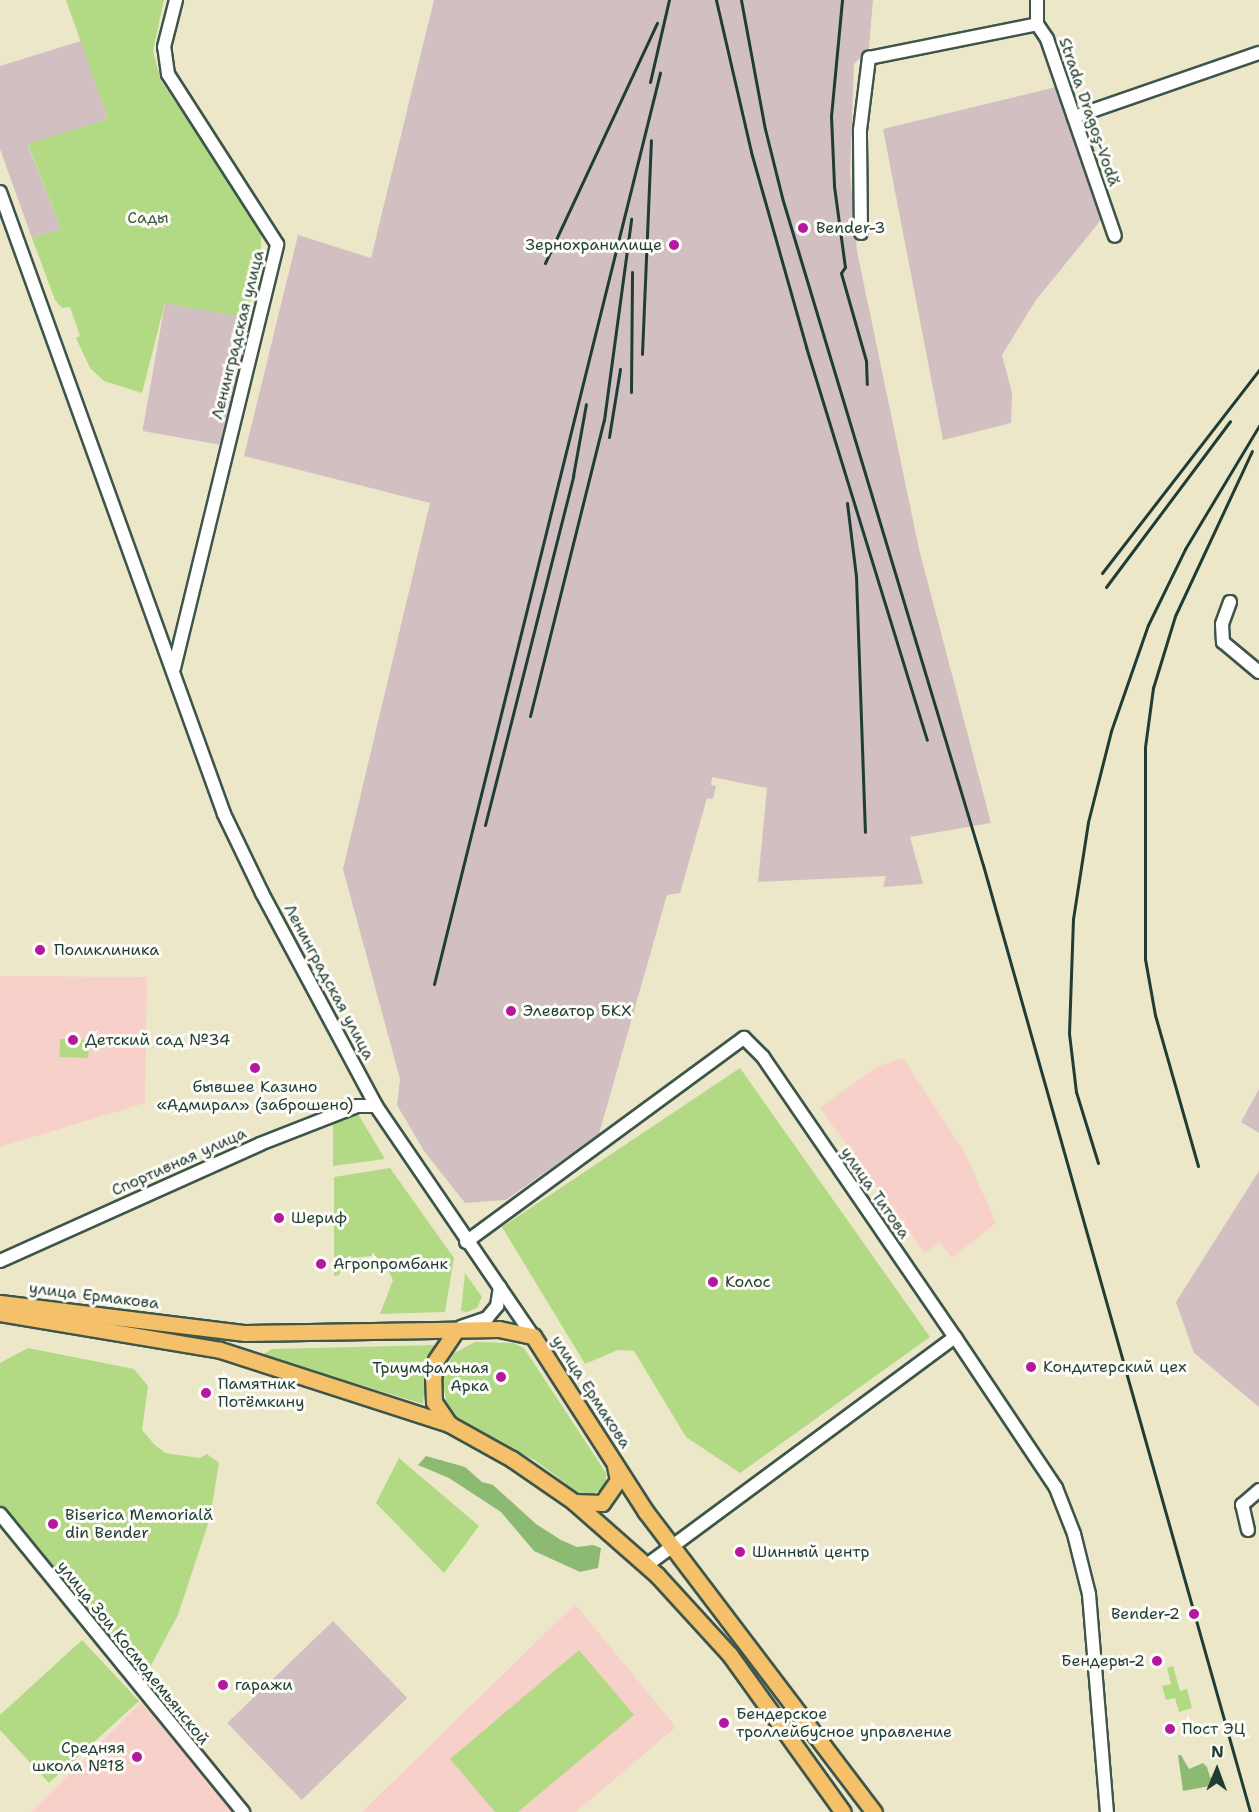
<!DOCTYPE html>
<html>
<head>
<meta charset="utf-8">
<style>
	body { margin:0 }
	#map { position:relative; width:1259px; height:1812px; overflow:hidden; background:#ede7ca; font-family:"Shantell Sans",sans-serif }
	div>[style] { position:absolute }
	.built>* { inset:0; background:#f7d1c9 }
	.industrial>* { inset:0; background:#d2bfc1; transform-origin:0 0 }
	.green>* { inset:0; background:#b2da84; transform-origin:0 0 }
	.forest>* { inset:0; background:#8dba72 }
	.roads { filter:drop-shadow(2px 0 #3e564a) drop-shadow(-2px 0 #3e564a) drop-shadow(0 2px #3e564a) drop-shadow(0 -2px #3e564a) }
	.minor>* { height:12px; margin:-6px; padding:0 6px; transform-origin:6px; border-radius:6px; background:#fff }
	.major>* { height:15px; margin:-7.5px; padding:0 7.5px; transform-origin:7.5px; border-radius:7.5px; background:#f4c16a }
	.rail>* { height:3px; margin:-1.5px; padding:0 1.5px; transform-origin:1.5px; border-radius:1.5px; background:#1f3d34 }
	.dots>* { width:16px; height:16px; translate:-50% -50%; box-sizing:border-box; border:3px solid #fdfcf7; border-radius:50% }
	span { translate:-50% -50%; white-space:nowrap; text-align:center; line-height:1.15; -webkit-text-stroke:6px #fdfcf7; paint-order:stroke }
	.street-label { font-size:16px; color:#1f3d34 }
	.park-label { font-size:16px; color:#3c5c44 }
	.poi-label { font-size:16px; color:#1f3d34 }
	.left { translate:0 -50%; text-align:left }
	.right { translate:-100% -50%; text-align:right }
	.north { position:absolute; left:1187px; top:1740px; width:60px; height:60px; -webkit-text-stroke:4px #fdfcf7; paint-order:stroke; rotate:1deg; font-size:16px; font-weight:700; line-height:24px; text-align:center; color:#1f3d34 }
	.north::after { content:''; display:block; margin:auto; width:21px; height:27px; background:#1f3d34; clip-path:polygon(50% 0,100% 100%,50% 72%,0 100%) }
</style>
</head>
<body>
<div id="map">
	<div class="built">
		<div style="clip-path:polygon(0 976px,147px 977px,145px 1103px,0 1147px)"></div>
		<div style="clip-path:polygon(903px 1058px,965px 1153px,996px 1223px,952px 1258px,940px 1243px,924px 1253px,820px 1108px,876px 1067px)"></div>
		<div style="clip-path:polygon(575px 1604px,676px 1727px,576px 1812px,362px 1812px)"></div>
		<div style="clip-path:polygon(141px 1702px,233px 1812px,31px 1812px)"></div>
	</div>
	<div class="industrial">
		<div style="clip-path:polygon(434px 0,873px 0,869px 48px,854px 64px,850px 173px,857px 251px,919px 549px,991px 823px,910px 837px,923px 884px,883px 887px,886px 876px,758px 882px,767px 788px,712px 777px,711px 785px,716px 786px,713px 799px,707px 798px,680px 893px,667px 895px,599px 1134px,506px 1200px,465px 1203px,424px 1151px,397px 1105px,400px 1079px,343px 869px,430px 503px,244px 456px,298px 235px,371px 258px)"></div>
		<div style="clip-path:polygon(81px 41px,108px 119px,28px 145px,61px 229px,32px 238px,0 149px,0 66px)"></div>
		<div style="clip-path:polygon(1060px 86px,1101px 220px,1036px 300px,1002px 355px,1012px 393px,1011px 423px,943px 440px,883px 129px)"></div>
		<div style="left:165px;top:303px;width:83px;height:130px;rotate:10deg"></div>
		<div style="clip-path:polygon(1259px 1089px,1259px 1133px,1241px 1122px)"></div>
		<div style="clip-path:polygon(1259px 1171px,1259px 1407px,1194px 1353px,1176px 1302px)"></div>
		<div style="left:333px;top:1621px;width:107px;height:147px;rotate:46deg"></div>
	</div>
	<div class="green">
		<div style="clip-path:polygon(66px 0,164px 0,153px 51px,161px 81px,261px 229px,261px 248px,247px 318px,165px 303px,142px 393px,104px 381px,90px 368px,76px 338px,80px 336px,70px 307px,62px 308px,55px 300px,32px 238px,61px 229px,28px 144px,108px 119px)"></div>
		<div style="left:60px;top:1039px;width:29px;height:18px;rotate:2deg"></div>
		<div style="clip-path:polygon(740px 1068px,930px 1337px,740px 1473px,686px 1437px,634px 1351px,618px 1350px,585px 1364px,502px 1227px)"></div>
		<div style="clip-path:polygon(358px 1114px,385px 1159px,333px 1166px,333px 1123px)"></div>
		<div style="clip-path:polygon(390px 1168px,454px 1258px,445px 1312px,380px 1314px,393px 1280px,388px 1270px,371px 1256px,349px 1258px,339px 1275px,334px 1276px,334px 1177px)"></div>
		<div style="clip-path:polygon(465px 1273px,482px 1297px,477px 1308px,467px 1312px,461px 1311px)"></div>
		<div style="clip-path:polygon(475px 1342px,513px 1343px,524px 1348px,606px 1473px,606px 1487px,585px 1498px,536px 1461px,448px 1413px,442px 1375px,454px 1353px)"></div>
		<div style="clip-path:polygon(435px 1345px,426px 1369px,423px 1404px,262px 1355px,272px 1349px)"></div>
		<div style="clip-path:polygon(28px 1348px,134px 1369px,148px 1386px,142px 1430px,154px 1444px,165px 1453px,200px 1458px,207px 1454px,219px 1463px,210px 1518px,178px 1615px,147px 1673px,0 1507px,0 1363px)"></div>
		<div style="clip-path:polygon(399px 1458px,479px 1526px,444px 1573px,376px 1503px)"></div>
		<div style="clip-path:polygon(82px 1640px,139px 1701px,49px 1783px,0 1730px,0 1715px)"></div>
		<div style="clip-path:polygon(579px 1650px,634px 1715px,518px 1812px,495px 1812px,450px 1759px)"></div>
		<div style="clip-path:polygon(1173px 1666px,1180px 1691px,1187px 1689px,1192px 1708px,1179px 1712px,1175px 1698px,1166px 1700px,1162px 1686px,1171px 1684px,1167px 1668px)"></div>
	</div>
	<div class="forest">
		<div style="clip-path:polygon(426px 1456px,465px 1467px,482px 1482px,493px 1485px,536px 1524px,561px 1540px,577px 1547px,593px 1545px,601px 1548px,598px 1568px,580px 1572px,534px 1551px,501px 1512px,449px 1478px,418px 1465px)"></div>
		<div style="clip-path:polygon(1178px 1755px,1181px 1755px,1189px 1769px,1203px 1763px,1207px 1767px,1210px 1777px,1215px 1779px,1210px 1786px,1183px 1791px)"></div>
	</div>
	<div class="roads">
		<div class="minor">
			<div style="left:1037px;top:0;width:24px;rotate:90deg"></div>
			<div style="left:1037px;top:24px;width:18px;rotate:56deg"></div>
			<div style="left:1047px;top:39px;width:208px;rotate:71deg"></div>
			<div style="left:1074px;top:117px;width:196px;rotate:-19.1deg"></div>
			<div style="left:0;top:192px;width:661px;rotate:70.19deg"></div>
			<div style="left:224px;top:814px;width:88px;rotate:64.3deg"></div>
			<div style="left:262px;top:893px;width:242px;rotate:61.8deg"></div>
			<div style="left:376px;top:1106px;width:278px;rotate:55.7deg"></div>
			<div style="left:861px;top:233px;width:103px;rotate:-90.6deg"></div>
			<div style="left:860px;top:130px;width:73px;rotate:-82.9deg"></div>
			<div style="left:869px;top:58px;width:171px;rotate:-11.4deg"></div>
			<div style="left:1230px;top:602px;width:23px;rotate:110deg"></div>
			<div style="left:1222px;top:624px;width:18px;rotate:87deg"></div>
			<div style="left:1223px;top:642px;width:47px;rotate:39.8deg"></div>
			<div style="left:174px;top:668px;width:436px;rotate:-76.3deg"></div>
			<div style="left:277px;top:244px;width:202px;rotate:-122.7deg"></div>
			<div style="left:168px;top:74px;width:27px;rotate:-98deg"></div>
			<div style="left:164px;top:47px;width:49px;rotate:-75.7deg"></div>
			<div style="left:466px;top:1242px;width:345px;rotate:-36.3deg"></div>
			<div style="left:744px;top:1038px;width:27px;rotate:45deg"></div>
			<div style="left:763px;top:1057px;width:340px;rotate:55.6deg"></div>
			<div style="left:955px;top:1337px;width:383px;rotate:143.5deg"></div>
			<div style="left:0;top:1261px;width:285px;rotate:-24.2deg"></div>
			<div style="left:260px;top:1144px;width:104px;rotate:-21.4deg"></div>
			<div style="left:357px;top:1106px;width:19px"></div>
			<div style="left:461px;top:1327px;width:28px;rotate:-19deg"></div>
			<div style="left:487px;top:1318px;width:16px;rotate:-50deg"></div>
			<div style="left:497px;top:1306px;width:19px;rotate:-81deg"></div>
			<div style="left:955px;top:1337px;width:182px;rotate:56.2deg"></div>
			<div style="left:1056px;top:1488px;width:49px;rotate:68.6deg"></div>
			<div style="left:1074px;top:1534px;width:62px;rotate:76deg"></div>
			<div style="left:1089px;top:1594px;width:219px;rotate:85.3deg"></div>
			<div style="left:0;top:1514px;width:385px;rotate:50.8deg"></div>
			<div style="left:1248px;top:1530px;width:26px;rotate:-103deg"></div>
			<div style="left:1242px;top:1505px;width:23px;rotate:-41deg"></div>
		</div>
		<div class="major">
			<div style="left:0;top:1303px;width:247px;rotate:7deg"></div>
			<div style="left:245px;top:1333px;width:254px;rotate:-0.9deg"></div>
			<div style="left:499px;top:1329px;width:35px;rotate:12deg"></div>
			<div style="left:533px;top:1336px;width:209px;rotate:57.3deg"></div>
			<div style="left:646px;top:1512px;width:377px;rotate:52.8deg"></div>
			<div style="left:0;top:1313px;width:223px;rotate:9.5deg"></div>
			<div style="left:220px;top:1350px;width:241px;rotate:17.9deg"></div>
			<div style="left:449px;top:1424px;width:72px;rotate:29.1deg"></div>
			<div style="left:512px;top:1459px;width:75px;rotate:34.7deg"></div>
			<div style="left:574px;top:1502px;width:111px;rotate:41.3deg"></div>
			<div style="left:657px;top:1575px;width:108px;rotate:47.6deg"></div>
			<div style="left:730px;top:1655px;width:193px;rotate:54.3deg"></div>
			<div style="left:449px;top:1424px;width:27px;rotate:-124deg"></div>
			<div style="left:434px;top:1402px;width:23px;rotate:-92deg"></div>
			<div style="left:433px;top:1379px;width:19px;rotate:-81deg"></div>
			<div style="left:436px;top:1360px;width:36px;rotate:-56deg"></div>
			<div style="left:574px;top:1502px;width:28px;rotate:2deg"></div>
			<div style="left:602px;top:1503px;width:28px;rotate:-55deg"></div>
			<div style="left:618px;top:1480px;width:14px;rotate:-102deg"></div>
		</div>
	</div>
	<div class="rail">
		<div style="left:716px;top:0;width:156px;rotate:77deg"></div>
		<div style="left:751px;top:152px;width:203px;rotate:74.2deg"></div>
		<div style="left:806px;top:347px;width:411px;rotate:72.9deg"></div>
		<div style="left:741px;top:0;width:131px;rotate:79.5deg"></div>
		<div style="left:765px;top:129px;width:74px;rotate:76deg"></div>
		<div style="left:783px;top:201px;width:693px;rotate:73.24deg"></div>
		<div style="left:983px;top:865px;width:984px;rotate:74.25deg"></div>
		<div style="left:842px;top:0;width:117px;rotate:95.4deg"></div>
		<div style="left:831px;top:116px;width:70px;rotate:87.5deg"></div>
		<div style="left:834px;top:186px;width:82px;rotate:82.3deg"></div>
		<div style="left:845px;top:267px;width:7px;rotate:124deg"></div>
		<div style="left:841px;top:273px;width:91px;rotate:74.1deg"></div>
		<div style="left:866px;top:361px;width:23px;rotate:88deg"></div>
		<div style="left:650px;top:82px;width:84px;rotate:-77deg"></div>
		<div style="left:545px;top:263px;width:265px;rotate:-65deg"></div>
		<div style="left:642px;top:354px;width:214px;rotate:-87.6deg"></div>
		<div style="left:631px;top:392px;width:120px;rotate:-89.5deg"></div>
		<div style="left:609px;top:437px;width:69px;rotate:-80.8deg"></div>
		<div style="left:847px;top:503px;width:74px;rotate:83deg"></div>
		<div style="left:856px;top:576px;width:256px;rotate:88deg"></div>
		<div style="left:1102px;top:573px;width:257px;rotate:-52.3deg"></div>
		<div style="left:1106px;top:587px;width:207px;rotate:-53.2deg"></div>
		<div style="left:530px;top:716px;width:305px;rotate:-76deg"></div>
		<div style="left:604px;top:420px;width:203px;rotate:-82.3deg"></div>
		<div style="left:485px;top:825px;width:360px;rotate:-75.8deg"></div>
		<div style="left:573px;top:476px;width:73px;rotate:-79.8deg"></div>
		<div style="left:434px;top:984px;width:939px;rotate:-76.07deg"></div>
		<div style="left:1098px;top:1163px;width:74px;rotate:-107.2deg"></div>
		<div style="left:1076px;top:1092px;width:59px;rotate:-96.8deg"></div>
		<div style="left:1069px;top:1033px;width:114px;rotate:-88deg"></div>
		<div style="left:1073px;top:919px;width:98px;rotate:-81.2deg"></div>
		<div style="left:1088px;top:822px;width:94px;rotate:-75.8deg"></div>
		<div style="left:1111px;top:731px;width:112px;rotate:-70.8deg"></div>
		<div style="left:1148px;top:625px;width:85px;rotate:-64deg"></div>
		<div style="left:1185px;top:549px;width:144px;rotate:-59deg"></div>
		<div style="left:1198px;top:1166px;width:157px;rotate:-105.9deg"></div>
		<div style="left:1155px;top:1015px;width:57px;rotate:-100.1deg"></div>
		<div style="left:1145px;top:959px;width:212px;rotate:-90deg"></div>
		<div style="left:1145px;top:747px;width:60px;rotate:-82.3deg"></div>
		<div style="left:1153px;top:688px;width:75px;rotate:-73deg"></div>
		<div style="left:1175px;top:616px;width:182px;rotate:-65deg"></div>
	</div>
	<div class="dots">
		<div style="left:803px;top:228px;background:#b5179e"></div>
		<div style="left:674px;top:245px;background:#b5179e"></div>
		<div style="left:40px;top:950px;background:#b5179e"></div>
		<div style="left:511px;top:1011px;background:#b5179e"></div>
		<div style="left:73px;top:1040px;background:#b5179e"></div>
		<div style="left:255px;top:1068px;background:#b5179e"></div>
		<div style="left:279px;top:1218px;background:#b5179e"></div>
		<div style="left:321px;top:1264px;background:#b5179e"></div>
		<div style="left:713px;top:1282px;background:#b5179e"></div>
		<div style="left:1031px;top:1367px;background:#b5179e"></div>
		<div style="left:501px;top:1377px;background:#b5179e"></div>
		<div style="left:206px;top:1393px;background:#b5179e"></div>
		<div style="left:53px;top:1524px;background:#b5179e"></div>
		<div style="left:740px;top:1552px;background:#b5179e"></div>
		<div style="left:1194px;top:1614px;background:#b5179e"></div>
		<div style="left:1157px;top:1661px;background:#b5179e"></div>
		<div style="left:223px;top:1685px;background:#b5179e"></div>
		<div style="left:724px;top:1723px;background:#b5179e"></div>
		<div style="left:1170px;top:1729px;background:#b5179e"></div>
		<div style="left:137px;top:1757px;background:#b5179e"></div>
	</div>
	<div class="street-label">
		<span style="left:1089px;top:112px;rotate:71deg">Strada Dragoş-Vodă</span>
		<span style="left:238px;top:335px;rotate:-76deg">Ленинградская улица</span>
		<span style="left:329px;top:982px;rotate:62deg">Ленинградская улица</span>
		<span style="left:179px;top:1162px;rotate:-24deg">Спортивная улица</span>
		<span style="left:875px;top:1193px;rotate:55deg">улица Титова</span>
		<span style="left:94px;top:1296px;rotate:7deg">улица Ермакова</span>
		<span style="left:591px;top:1392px;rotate:57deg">улица Ермакова</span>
		<span style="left:133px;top:1653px;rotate:51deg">улица Зои Космодемьянской</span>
	</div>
	<div class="park-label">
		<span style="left:148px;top:218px">Сады</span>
	</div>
	<div class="poi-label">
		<span class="left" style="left:816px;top:228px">Bender-3</span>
		<span class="right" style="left:662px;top:245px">Зернохранилище</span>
		<span class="left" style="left:54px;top:950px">Поликлиника</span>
		<span class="left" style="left:523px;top:1011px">Элеватор БКХ</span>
		<span class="left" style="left:85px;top:1040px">Детский сад №34</span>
		<span style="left:255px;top:1096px">бывшее Казино<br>«Адмирал» (заброшено)</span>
		<span class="left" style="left:291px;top:1218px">Шериф</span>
		<span class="left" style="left:333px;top:1264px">Агропромбанк</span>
		<span class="left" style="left:725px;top:1282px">Колос</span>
		<span class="left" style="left:1043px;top:1367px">Кондитерский цех</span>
		<span class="right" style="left:489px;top:1377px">Триумфальная<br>Арка</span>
		<span class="left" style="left:218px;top:1393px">Памятник<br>Потёмкину</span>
		<span class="left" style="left:65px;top:1524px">Biserica Memorială<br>din Bender</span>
		<span class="left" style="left:752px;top:1552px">Шинный центр</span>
		<span class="right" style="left:1180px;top:1614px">Bender-2</span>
		<span class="right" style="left:1145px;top:1661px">Бендеры-2</span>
		<span class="left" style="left:235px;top:1685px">гаражи</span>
		<span class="left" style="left:736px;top:1723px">Бендерское<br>троллейбусное управление</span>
		<span class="left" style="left:1182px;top:1729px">Пост ЭЦ</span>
		<span class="right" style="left:125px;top:1757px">Средняя<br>школа №18</span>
	</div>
	<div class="north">N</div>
</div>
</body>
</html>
